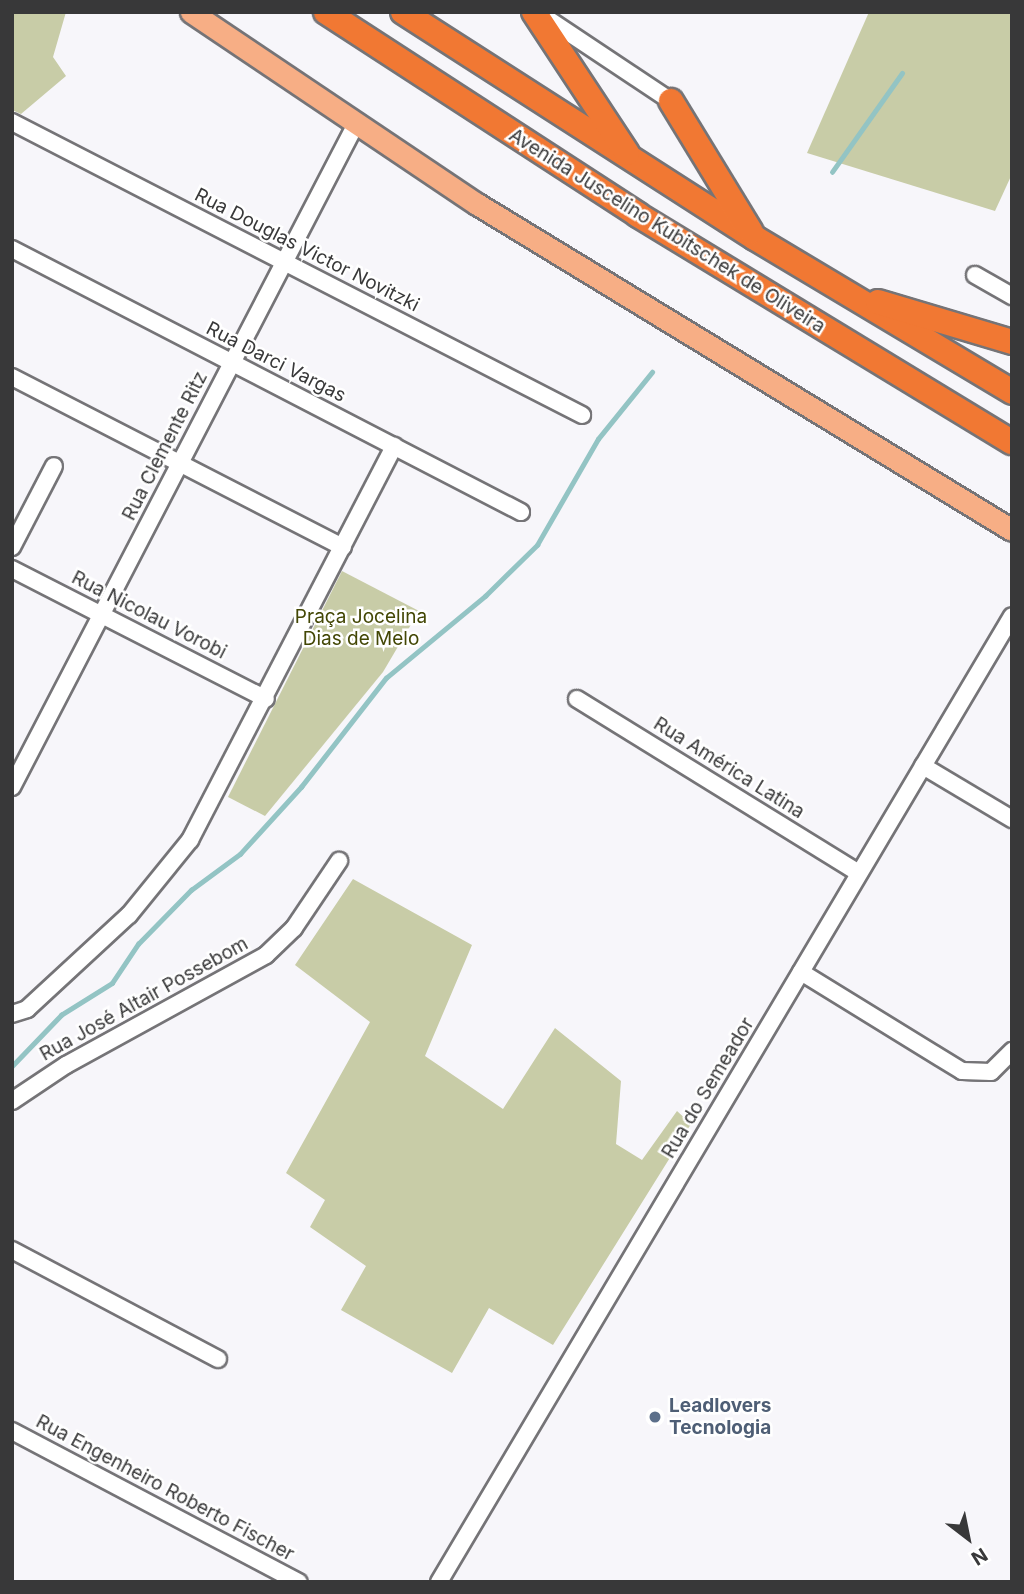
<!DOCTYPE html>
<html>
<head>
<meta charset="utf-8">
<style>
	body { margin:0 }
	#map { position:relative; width:1024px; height:1594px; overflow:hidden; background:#f7f6fa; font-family:Inter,sans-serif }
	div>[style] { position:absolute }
	.green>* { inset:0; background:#c8cca7 }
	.stream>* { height:4.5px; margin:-2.25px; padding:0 2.25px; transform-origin:2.25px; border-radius:2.25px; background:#93c4c4 }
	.roads { filter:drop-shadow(2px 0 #757477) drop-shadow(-2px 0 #757477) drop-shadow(0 2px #757477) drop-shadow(0 -2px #757477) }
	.minor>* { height:16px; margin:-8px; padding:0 8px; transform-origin:8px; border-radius:8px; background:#fff }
	.major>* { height:21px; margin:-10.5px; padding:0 10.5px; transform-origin:10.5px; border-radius:10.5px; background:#f7ae85 }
	.highway>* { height:24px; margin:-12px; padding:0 12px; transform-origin:12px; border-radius:12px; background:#f17833 }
	.dots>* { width:19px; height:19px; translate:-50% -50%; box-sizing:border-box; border:4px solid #fff; border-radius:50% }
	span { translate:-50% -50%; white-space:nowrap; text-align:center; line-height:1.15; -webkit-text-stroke:5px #fff; paint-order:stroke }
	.street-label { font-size:19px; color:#383839 }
	.park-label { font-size:19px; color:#434705 }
	.service-label { font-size:19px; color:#4e5e75; font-weight:700 }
	.left { translate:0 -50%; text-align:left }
	.frame { position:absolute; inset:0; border:14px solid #383839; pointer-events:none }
	.north { position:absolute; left:933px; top:1503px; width:70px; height:70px; -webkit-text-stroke:5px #fff; paint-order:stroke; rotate:148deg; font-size:19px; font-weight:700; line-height:28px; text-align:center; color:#383839 }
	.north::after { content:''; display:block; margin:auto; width:24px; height:32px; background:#383839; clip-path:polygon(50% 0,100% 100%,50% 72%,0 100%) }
</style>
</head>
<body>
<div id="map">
	<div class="green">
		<div style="clip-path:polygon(66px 12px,53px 57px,66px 76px,21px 114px,12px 110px,12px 14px)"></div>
		<div style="clip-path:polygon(869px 12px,1012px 12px,1012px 174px,995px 211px,807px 153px)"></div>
		<div style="clip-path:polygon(342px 571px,419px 611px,383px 672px,265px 816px,228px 797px)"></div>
		<div style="clip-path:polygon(353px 879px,472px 945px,425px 1056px,503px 1109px,555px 1028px,621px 1081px,616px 1144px,642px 1160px,677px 1111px,691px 1124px,553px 1345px,489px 1308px,452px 1373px,341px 1310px,366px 1266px,310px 1227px,325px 1200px,286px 1173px,370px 1022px,295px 965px)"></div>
	</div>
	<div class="stream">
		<div style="left:832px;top:172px;width:121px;rotate:-54.7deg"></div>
		<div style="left:12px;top:1066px;width:71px;rotate:-46.1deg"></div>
		<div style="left:61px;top:1015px;width:60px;rotate:-32.1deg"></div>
		<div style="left:112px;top:983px;width:47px;rotate:-56.3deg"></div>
		<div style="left:138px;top:944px;width:76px;rotate:-45.5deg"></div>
		<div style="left:191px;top:890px;width:61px;rotate:-36.3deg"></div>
		<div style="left:240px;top:854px;width:91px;rotate:-47.7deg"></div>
		<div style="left:301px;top:787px;width:138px;rotate:-52.1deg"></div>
		<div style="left:386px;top:678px;width:129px;rotate:-39.6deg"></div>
		<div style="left:485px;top:596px;width:73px;rotate:-44.4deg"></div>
		<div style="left:537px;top:545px;width:122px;rotate:-60.1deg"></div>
		<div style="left:598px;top:439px;width:86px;rotate:-51.1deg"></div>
	</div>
	<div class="roads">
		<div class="minor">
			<div style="left:539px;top:13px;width:159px;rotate:33.7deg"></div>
			<div style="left:12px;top:122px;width:641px;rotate:27.2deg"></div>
			<div style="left:12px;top:249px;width:573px;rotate:27.33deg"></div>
			<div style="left:975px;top:275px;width:43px;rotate:29.6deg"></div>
			<div style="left:12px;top:377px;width:372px;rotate:27.2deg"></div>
			<div style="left:12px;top:547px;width:91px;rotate:-62.6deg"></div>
			<div style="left:12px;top:569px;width:285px;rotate:27.1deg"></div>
			<div style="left:577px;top:699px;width:331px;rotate:31.7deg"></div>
			<div style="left:923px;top:766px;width:104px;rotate:30.8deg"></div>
			<div style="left:12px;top:787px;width:747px;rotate:-62.58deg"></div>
			<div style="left:801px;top:972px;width:189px;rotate:31.6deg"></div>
			<div style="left:962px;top:1071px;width:29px;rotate:2deg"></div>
			<div style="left:991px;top:1072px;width:30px;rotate:-45deg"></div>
			<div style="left:12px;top:1014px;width:16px;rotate:-18deg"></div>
			<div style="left:27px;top:1009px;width:139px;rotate:-42.7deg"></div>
			<div style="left:129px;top:915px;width:97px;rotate:-50.9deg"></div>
			<div style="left:190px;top:840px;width:444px;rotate:-62.6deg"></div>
			<div style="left:12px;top:1101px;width:65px;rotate:-33.7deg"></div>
			<div style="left:66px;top:1065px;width:228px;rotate:-28.8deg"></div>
			<div style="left:266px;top:955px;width:39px;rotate:-44deg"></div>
			<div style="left:294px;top:928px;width:81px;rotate:-56.1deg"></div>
			<div style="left:12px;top:1250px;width:233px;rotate:27.9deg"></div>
			<div style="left:12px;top:1431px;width:324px;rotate:27.8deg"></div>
			<div style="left:439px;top:1582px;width:1123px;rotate:-59.32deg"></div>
		</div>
		<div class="major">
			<div style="left:191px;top:12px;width:344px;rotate:33.9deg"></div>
			<div style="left:477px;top:204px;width:626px;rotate:31.36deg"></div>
		</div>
		<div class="highway">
			<div style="left:326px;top:12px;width:372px;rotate:33deg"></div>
			<div style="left:638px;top:215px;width:437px;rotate:31.3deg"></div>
			<div style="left:403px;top:12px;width:418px;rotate:32.7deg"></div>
			<div style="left:755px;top:238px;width:300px;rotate:30.9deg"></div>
			<div style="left:534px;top:12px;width:169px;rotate:56.6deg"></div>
			<div style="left:671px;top:101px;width:153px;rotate:58.6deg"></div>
			<div style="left:878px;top:302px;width:140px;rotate:16.6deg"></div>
		</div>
	</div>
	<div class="dots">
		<div style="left:655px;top:1417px;background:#5c6f8a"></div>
	</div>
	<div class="street-label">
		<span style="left:667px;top:231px;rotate:32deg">Avenida Juscelino Kubitschek de Oliveira</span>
		<span style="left:307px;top:250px;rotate:27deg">Rua Douglas Victor Novitzki</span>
		<span style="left:276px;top:362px;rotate:27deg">Rua Darci Vargas</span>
		<span style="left:165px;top:446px;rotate:-63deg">Rua Clemente Ritz</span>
		<span style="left:149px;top:615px;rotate:27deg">Rua Nicolau Vorobi</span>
		<span style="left:729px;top:768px;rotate:32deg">Rua América Latina</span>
		<span style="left:144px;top:999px;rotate:-29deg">Rua José Altair Possebom</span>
		<span style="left:708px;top:1088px;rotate:-59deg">Rua do Semeador</span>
		<span style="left:165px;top:1488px;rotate:28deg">Rua Engenheiro Roberto Fischer</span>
	</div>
	<div class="park-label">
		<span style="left:361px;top:628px">Praça Jocelina<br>Dias de Melo</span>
	</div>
	<div class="service-label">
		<span class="left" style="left:669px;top:1417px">Leadlovers<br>Tecnologia</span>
	</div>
	<div class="frame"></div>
	<div class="north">N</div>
</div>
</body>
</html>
